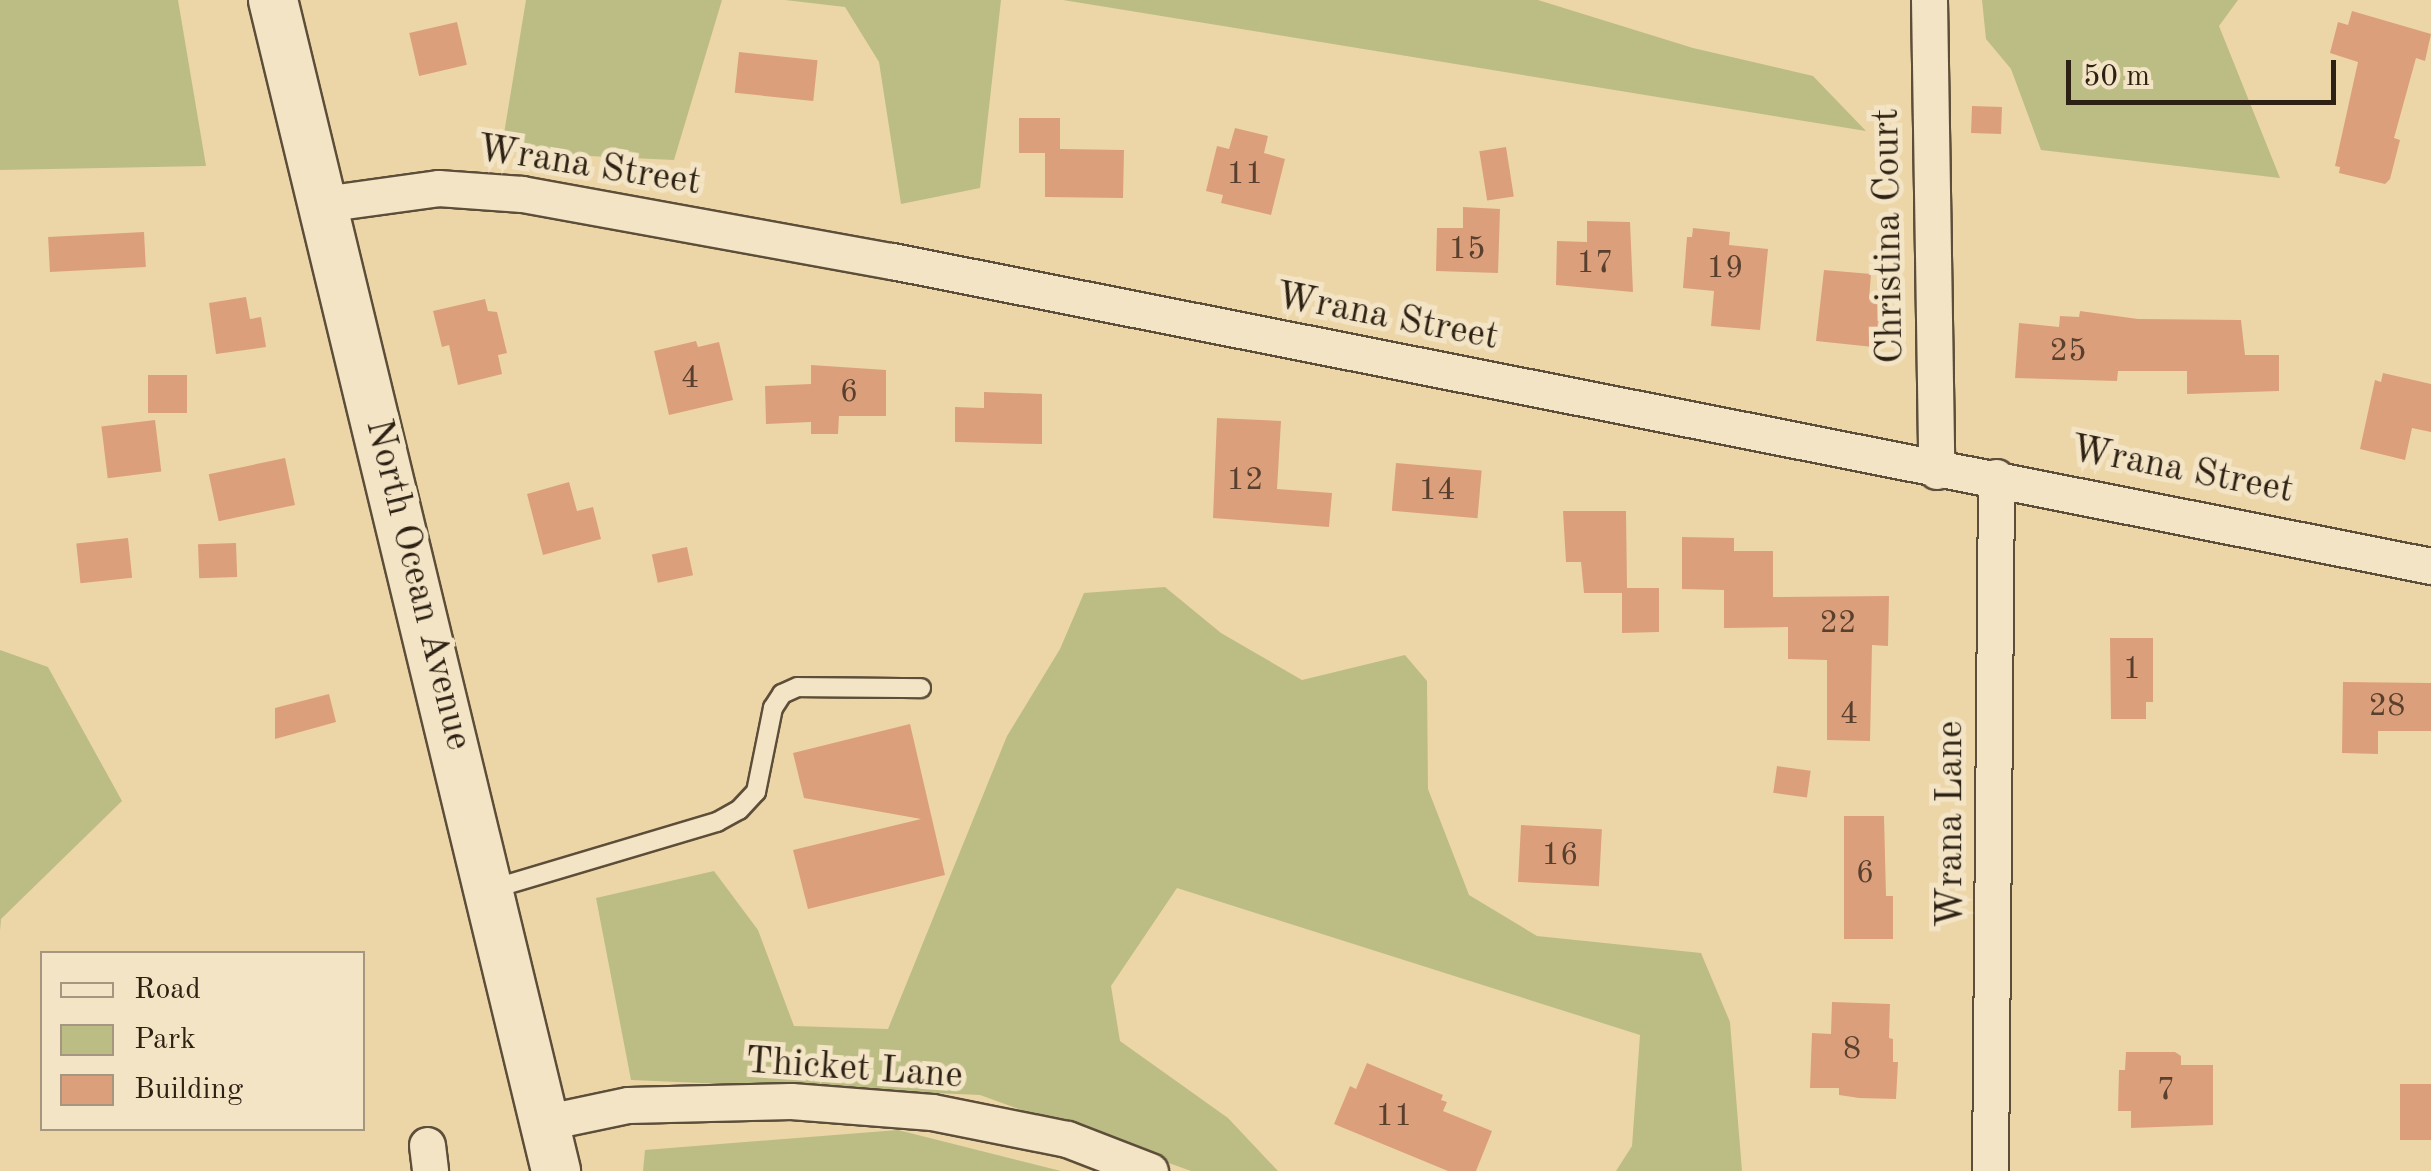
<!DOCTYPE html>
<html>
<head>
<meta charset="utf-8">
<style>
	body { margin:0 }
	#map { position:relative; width:2431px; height:1171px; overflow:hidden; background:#ecd6a8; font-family:"Old Standard TT",serif }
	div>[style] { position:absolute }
	.green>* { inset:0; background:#bcbd84 }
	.building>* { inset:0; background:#dc9f7b; transform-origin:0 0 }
	.roads { filter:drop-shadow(2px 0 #5d4e39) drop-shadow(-2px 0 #5d4e39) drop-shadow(0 2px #5d4e39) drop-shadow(0 -2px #5d4e39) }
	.service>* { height:18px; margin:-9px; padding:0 9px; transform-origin:9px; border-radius:9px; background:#f3e4c6 }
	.minor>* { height:35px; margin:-17.5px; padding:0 17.5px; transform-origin:17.5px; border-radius:17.5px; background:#f3e4c6 }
	.secondary>* { height:48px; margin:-24px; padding:0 24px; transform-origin:24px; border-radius:24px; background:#f3e4c6 }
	span { translate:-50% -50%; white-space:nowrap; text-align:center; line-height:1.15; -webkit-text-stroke:10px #f3e4c6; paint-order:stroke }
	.number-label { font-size:32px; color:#59402e }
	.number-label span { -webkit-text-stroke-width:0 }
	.street-label { font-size:38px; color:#2d2114 }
	.legend { position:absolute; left:40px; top:951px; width:325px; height:180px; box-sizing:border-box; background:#f3e4c6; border:2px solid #a4967f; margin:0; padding:12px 18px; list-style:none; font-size:30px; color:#2d2114 }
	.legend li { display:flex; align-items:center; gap:20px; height:50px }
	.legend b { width:50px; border:2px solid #a4967f }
	.scale { position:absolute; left:2066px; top:60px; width:270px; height:45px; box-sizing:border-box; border:5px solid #2d2114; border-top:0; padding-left:12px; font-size:30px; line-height:35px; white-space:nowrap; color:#2d2114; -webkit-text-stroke:8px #f3e4c6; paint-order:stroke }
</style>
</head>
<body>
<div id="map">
	<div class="green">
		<div style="clip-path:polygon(0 0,178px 0,206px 166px,0 170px)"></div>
		<div style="clip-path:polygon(526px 0,722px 0,674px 160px,501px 152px)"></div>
		<div style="clip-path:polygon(785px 0,1001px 0,980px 188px,901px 204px,879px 62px,845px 7px)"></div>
		<div style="clip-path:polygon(1063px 0,1538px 0,1693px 48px,1813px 76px,1866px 131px)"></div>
		<div style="clip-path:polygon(1982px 0,2238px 0,2219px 26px,2280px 178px,2041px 150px,2011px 69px,1986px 39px)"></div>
		<div style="clip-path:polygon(1165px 587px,1221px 633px,1302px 680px,1405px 655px,1427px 681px,1428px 789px,1469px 895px,1537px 936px,1701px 953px,1730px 1022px,1742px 1171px,1616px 1171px,1632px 1146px,1640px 1035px,1177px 888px,1111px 986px,1120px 1041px,1228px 1118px,1278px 1171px,1191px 1171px,980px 1095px,631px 1080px,596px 898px,714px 871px,758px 930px,794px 1026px,888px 1029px,1007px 736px,1060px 649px,1084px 593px)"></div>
		<div style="clip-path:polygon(0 650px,48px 667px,122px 801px,1px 919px,0 931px)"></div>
		<div style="clip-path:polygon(898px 1130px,1061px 1171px,643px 1171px,645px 1150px)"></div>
	</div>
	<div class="building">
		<div style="clip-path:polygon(2352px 11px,2431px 34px,2425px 61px,2416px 58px,2394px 138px,2400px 140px,2390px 179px,2385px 184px,2339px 173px,2340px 167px,2335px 166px,2358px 62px,2330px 53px,2338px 22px,2348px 25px)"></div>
		<div style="left:457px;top:22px;width:44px;height:49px;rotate:77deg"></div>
		<div style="left:739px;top:52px;width:79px;height:41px;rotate:6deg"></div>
		<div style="left:1972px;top:106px;width:30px;height:27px;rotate:2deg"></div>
		<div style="clip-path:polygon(1019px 118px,1060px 118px,1060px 149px,1124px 150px,1123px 198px,1045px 197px,1045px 153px,1019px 153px)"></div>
		<div style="clip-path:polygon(1235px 128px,1268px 136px,1264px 153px,1285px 159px,1271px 215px,1221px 203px,1223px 195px,1206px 191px,1217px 146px,1229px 149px)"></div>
		<div style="left:1506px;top:147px;width:50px;height:27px;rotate:81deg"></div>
		<div style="clip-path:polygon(1463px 207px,1500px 209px,1498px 273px,1436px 271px,1437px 228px,1463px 228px)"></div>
		<div style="clip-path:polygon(1587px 221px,1630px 222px,1633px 292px,1556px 285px,1557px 241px,1587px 242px)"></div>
		<div style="clip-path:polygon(1693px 228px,1730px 232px,1729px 245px,1768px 249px,1760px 330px,1711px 326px,1714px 291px,1683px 288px,1687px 237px,1692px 237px)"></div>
		<div style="left:144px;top:232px;width:35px;height:96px;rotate:87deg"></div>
		<div style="clip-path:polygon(1824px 270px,1871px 274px,1869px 299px,1888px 300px,1883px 348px,1816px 341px)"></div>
		<div style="clip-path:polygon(246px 297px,250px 319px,261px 317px,266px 347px,216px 354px,209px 303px)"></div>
		<div style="clip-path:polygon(485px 299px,488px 311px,497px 312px,507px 353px,498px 355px,502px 374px,458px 385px,449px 345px,442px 347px,433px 311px)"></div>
		<div style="clip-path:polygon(2080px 311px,2138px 319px,2241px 320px,2245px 355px,2279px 355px,2279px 391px,2187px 394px,2187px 371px,2118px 371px,2117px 381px,2015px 378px,2019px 323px,2059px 327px,2060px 316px,2079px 317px)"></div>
		<div style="clip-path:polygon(696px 341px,698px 347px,719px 342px,733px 400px,669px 415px,654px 351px)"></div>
		<div style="clip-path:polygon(811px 365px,886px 370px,886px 416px,839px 416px,838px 434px,811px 434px,811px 422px,766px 424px,765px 386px,811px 384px)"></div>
		<div style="clip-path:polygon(2383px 373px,2431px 384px,2431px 432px,2412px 428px,2405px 460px,2360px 449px,2375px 380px,2381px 382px)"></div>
		<div style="left:148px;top:375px;width:39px;height:38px"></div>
		<div style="clip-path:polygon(984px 392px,1042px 394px,1042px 444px,955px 442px,955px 407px,984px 408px)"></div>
		<div style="clip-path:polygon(1217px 418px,1281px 421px,1277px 489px,1332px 493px,1329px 527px,1213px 518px)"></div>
		<div style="left:155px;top:420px;width:52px;height:54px;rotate:83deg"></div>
		<div style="left:285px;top:458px;width:48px;height:78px;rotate:78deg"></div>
		<div style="left:1396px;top:463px;width:86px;height:48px;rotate:5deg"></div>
		<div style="clip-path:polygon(569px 482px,577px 511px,593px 507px,601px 539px,543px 555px,527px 494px)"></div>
		<div style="clip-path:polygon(1563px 511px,1626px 511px,1627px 588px,1659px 588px,1659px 632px,1622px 633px,1622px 593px,1584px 593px,1581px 562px,1566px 562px)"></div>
		<div style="clip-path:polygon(1682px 537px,1734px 538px,1734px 551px,1773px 551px,1773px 597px,1889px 596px,1888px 646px,1872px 645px,1870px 741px,1827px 740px,1827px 660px,1788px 659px,1788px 627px,1724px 628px,1724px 590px,1682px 589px)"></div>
		<div style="left:128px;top:538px;width:40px;height:52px;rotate:84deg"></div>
		<div style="left:236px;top:543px;width:34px;height:38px;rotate:88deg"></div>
		<div style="left:687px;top:547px;width:29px;height:36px;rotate:78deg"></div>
		<div style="clip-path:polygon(2110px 638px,2153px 638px,2153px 702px,2146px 702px,2146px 719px,2111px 719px)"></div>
		<div style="clip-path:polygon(2343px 682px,2431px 683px,2431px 731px,2378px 731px,2378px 754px,2342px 753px)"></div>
		<div style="clip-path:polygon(329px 694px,336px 722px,275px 739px,275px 708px)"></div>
		<div style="clip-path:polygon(910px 724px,945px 875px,808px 909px,793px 850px,921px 819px,804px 798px,793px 753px)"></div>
		<div style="left:1777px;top:766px;width:34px;height:27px;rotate:8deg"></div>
		<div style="clip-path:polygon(1844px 816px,1884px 816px,1886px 896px,1893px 896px,1893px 939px,1844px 939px)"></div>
		<div style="left:1521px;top:825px;width:81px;height:57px;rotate:3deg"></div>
		<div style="clip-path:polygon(1832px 1002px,1890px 1004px,1889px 1038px,1893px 1039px,1893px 1062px,1898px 1062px,1896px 1099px,1859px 1098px,1839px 1095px,1839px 1088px,1810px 1088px,1812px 1033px,1831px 1034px)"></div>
		<div style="clip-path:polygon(2126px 1052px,2175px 1052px,2181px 1056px,2181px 1065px,2213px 1065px,2213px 1125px,2131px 1128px,2131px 1111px,2118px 1111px,2119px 1070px,2125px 1070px)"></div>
		<div style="clip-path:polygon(1367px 1063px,1443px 1095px,1441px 1100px,1447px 1102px,1443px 1111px,1492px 1131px,1476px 1171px,1448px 1171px,1334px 1124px,1350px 1086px,1356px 1089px)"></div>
		<div style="left:2400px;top:1084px;width:31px;height:56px"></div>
	</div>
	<div class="roads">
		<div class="service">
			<div style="left:492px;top:889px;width:235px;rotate:-16.6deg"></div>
			<div style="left:717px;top:822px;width:25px;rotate:-29deg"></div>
			<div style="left:739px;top:810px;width:25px;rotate:-47deg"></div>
			<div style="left:756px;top:792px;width:86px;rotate:-78.6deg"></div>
			<div style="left:773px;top:708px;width:17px;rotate:-57deg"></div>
			<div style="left:782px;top:694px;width:17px;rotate:-24deg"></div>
			<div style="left:798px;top:687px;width:123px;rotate:0.5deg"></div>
		</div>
		<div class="minor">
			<div style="left:1929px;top:0;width:471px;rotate:89.1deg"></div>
			<div style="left:323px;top:204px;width:116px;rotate:-7.9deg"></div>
			<div style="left:438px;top:188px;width:84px;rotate:4.1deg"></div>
			<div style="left:522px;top:194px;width:376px;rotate:10.3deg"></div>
			<div style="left:892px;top:261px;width:1569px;rotate:11.21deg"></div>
			<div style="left:547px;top:1122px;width:83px;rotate:-11.9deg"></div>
			<div style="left:628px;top:1105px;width:163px;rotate:-1.4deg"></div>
			<div style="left:791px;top:1101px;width:141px;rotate:4.5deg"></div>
			<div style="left:932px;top:1112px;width:138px;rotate:11.3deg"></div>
			<div style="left:1067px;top:1139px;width:89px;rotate:21.1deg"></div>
			<div style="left:427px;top:1145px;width:26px;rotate:83deg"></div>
			<div style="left:1990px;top:1171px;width:694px;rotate:-89.5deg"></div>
		</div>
		<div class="secondary">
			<div style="left:273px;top:0;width:1205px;rotate:76.41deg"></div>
		</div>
	</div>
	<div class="number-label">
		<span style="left:1245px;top:175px">11</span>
		<span style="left:1467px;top:250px">15</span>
		<span style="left:1595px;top:264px">17</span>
		<span style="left:1725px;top:269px">19</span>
		<span style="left:2068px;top:352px">25</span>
		<span style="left:690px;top:379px">4</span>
		<span style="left:849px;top:393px">6</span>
		<span style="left:1245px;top:481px">12</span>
		<span style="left:1437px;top:491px">14</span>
		<span style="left:1838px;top:624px">22</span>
		<span style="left:2132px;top:670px">1</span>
		<span style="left:2387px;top:707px">28</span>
		<span style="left:1849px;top:715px">4</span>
		<span style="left:1560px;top:856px">16</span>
		<span style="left:1865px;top:874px">6</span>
		<span style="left:1852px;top:1050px">8</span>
		<span style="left:2166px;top:1091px">7</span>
		<span style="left:1394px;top:1117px">11</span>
	</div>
	<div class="street-label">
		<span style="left:589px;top:167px;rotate:9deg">Wrana Street</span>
		<span style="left:1890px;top:236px;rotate:-91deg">Christina Court</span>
		<span style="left:1387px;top:318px;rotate:11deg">Wrana Street</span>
		<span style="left:2182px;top:471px;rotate:11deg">Wrana Street</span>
		<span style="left:417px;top:585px;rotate:76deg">North Ocean Avenue</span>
		<span style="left:1952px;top:824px;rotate:-90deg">Wrana Lane</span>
		<span style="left:854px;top:1070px;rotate:4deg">Thicket Lane</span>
	</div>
	<ul class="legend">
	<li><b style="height:12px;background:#f3e4c6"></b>Road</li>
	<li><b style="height:28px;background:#bcbd84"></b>Park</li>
	<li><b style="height:28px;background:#dc9f7b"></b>Building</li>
	</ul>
	<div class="scale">50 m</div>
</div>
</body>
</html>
